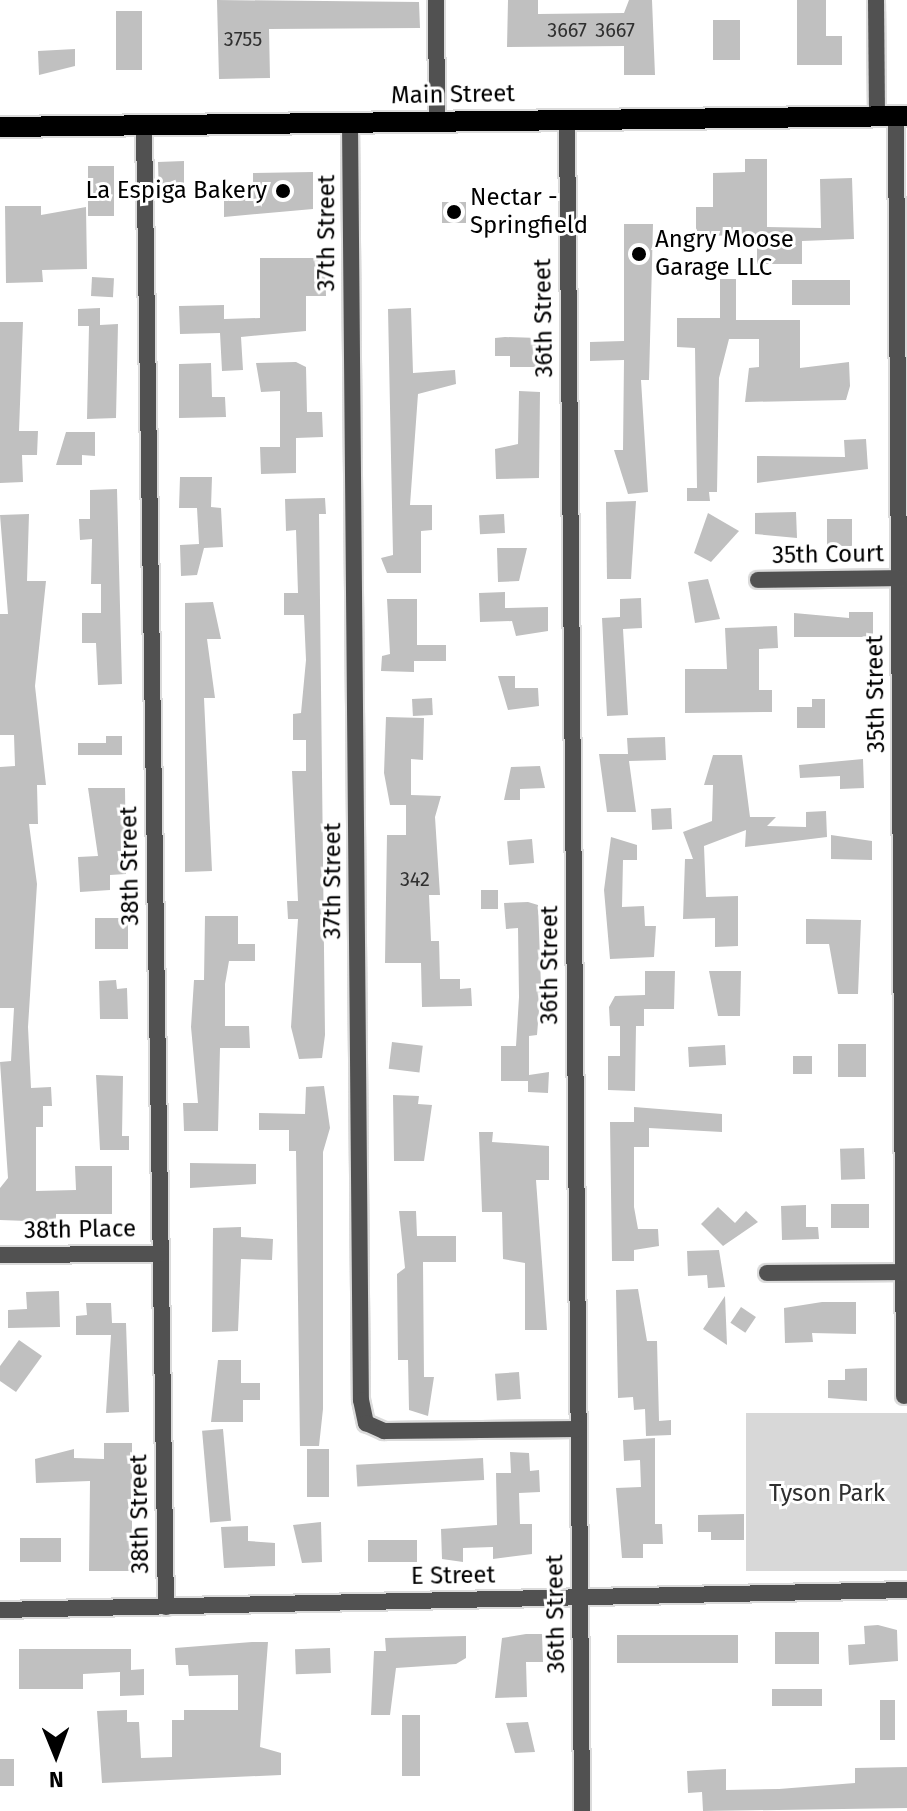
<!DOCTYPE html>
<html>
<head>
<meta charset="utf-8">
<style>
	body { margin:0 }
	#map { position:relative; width:907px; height:1811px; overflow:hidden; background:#fff; font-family:"Fira Sans",sans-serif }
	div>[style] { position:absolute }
	.green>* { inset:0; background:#d8d8d8; transform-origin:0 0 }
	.building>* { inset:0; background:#c0c0c0; transform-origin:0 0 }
	.roads { filter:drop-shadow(2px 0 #dbdbdb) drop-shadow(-2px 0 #dbdbdb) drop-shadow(0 2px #dbdbdb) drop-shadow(0 -2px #dbdbdb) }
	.minor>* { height:16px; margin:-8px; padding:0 8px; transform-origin:8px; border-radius:8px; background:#515151 }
	.primary>* { height:20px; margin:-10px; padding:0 10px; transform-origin:10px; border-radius:10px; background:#000 }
	.dots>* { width:22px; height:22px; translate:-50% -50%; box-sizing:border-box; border:4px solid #fff; border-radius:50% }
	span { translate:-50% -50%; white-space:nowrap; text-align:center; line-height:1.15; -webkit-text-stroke:6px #fff; paint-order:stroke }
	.number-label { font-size:20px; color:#303030 }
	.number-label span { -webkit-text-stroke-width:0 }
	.street-label { font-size:24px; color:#000 }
	.poi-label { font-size:24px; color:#000 }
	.right { translate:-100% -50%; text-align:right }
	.left { translate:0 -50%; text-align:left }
	.park-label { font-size:24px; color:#2f2f2f }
	.north { position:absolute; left:16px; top:1715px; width:80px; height:80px; -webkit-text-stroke:6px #fff; paint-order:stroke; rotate:179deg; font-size:22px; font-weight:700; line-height:32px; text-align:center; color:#000 }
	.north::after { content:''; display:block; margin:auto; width:28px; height:36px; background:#000; clip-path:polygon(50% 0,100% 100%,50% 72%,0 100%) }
</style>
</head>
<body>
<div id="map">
	<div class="green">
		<div style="left:907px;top:1413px;width:158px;height:161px;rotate:90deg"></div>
	</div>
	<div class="building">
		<div style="clip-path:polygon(217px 0,419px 2px,420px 28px,269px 29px,270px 78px,219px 79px)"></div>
		<div style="clip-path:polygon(508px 0,538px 0,538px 14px,624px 13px,629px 0,652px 0,655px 75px,624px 75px,624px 46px,507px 47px)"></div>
		<div style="clip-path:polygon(797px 0,826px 0,826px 36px,842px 36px,842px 65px,797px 65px)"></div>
		<div style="left:116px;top:11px;width:26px;height:59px"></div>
		<div style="left:713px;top:20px;width:27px;height:40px"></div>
		<div style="clip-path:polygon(75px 49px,75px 66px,39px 75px,38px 51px)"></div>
		<div style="clip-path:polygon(745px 159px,767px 159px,767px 227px,821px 228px,820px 179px,852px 178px,854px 239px,802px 241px,802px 264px,757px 264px,757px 235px,696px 236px,696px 207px,713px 207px,713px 173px,745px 172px)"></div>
		<div style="clip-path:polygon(184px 161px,184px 199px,159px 195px,158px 162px)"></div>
		<div style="left:88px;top:166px;width:26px;height:50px"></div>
		<div style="clip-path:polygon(313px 172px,313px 209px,224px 217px,224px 194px,253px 185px,253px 173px)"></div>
		<div style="left:442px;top:202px;width:24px;height:21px"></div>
		<div style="clip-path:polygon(5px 206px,41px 206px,41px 215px,86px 207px,87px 269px,42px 270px,43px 282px,6px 283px)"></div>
		<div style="clip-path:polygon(624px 224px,653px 224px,649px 380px,641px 380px,648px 492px,628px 494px,614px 450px,623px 450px,624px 360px,590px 361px,590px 342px,624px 341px)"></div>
		<div style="clip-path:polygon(260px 258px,325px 258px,326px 296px,306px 296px,306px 331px,241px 337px,243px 370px,222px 371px,220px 333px,180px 334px,179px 306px,224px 305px,224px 319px,260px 318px)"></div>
		<div style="left:92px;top:277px;width:22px;height:19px;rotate:3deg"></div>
		<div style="clip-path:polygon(720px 279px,736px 279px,736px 320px,800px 320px,800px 368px,849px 362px,850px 386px,846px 400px,745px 402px,749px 368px,759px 367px,759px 339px,729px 339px,719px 378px,717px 492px,709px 492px,710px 501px,687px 501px,687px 488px,697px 488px,695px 348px,677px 347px,677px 318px,720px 318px)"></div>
		<div style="left:850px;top:280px;width:25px;height:58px;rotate:90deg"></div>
		<div style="clip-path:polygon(100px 308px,100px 325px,118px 324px,116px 418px,87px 419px,89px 326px,78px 326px,78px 309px)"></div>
		<div style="clip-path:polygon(411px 308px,413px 373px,455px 370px,456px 384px,418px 394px,410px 505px,432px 505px,432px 530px,421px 531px,421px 573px,387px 573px,381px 558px,393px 555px,388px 309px)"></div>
		<div style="clip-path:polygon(0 322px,23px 322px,19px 431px,38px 431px,37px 455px,22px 455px,23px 482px,0 483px)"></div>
		<div style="clip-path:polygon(505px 337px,539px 338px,538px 367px,510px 367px,510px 356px,495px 356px,495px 338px)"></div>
		<div style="clip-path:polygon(296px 362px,306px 367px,307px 412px,322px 412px,323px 437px,296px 438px,296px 473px,261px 474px,260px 447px,280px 447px,280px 391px,261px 392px,256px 363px)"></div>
		<div style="clip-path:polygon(211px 363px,212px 397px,225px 397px,226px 417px,179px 418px,179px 364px)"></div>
		<div style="clip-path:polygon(519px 391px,540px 392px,539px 478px,496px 479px,495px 449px,518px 444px)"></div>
		<div style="clip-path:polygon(66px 432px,95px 432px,95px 456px,82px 455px,82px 465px,56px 465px)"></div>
		<div style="clip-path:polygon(866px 439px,868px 469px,757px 483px,757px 456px,845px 457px,844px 440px)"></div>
		<div style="clip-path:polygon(180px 477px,212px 477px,211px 507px,221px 508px,223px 547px,204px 548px,197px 575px,181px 576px,180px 545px,199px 544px,197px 508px,179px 508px)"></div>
		<div style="clip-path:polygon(117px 489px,122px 684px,98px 685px,96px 643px,82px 643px,82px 613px,101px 613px,101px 584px,91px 584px,92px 539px,80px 540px,79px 519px,90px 519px,90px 490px)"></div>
		<div style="clip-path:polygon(325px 498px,326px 514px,319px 514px,325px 1035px,322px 1058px,299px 1059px,291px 1027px,298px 919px,288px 919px,287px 901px,298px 901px,292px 771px,306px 771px,306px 740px,293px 740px,293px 714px,301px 713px,306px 660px,304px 615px,284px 615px,284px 593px,298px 593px,296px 530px,286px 531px,285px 499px)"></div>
		<div style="clip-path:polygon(636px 501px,631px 579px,607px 579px,606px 502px)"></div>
		<div style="clip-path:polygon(796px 512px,797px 538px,755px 534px,755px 513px)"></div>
		<div style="clip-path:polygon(708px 513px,739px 531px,711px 562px,694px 553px)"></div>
		<div style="clip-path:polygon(29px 514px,27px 581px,46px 581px,35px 686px,46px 785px,37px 785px,38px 824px,29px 824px,37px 884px,28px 1027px,31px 1088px,51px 1087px,52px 1106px,43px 1106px,43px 1127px,36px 1127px,36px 1191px,76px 1190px,75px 1166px,112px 1166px,112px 1214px,56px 1214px,56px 1222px,0 1220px,0 1188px,8px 1178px,0 1062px,11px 1061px,14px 1008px,0 1008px,0 767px,15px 766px,14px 735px,0 735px,0 614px,8px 614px,0 515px)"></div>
		<div style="left:504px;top:514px;width:19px;height:25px;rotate:87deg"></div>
		<div style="left:827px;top:519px;width:25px;height:27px"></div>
		<div style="clip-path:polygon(497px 548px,527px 548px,519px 581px,498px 582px)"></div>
		<div style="clip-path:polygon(708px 579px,720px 619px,695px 623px,688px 582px)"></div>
		<div style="clip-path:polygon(505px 592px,505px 608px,548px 607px,548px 631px,516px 636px,512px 621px,480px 622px,479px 593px)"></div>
		<div style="clip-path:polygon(641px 598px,642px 628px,623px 629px,628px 715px,607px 716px,602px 618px,620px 617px,620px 599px)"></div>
		<div style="clip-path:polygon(387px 599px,417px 599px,417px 645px,446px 645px,446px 661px,414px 661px,414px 672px,381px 671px,382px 656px,390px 654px)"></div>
		<div style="clip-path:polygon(213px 602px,221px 639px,207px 639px,215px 698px,204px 698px,212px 871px,185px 872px,185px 603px)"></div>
		<div style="clip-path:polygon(849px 612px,873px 612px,873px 637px,794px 637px,794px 613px,849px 618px)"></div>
		<div style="clip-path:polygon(777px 626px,778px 648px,759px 649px,759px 690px,772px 690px,772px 712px,685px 713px,685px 669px,727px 669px,725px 628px)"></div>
		<div style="clip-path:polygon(498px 676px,515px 676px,515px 688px,538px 688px,539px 706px,508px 710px)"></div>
		<div style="left:432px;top:698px;width:17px;height:20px;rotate:87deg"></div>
		<div style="clip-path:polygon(812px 699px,825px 699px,825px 728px,797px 728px,797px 707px,812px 707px)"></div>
		<div style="clip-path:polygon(386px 717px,424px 718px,423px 760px,411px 759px,411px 795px,441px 796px,435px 817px,440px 895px,429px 895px,431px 941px,439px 941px,440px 979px,460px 979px,460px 989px,471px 988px,472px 1006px,422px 1007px,421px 963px,385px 963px,387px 835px,406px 835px,406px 805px,390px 805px,384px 773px)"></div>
		<div style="clip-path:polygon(106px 736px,122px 736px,122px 755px,78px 755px,78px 743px,106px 743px)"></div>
		<div style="clip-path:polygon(665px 737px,666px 760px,629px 761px,636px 812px,607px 812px,599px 754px,628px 754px,627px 738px)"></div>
		<div style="clip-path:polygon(713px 755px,742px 755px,750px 817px,776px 817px,767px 826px,806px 827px,806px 812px,826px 811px,827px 837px,745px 847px,746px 830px,704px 846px,706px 897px,738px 896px,738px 946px,715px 947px,715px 918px,683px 919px,685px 859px,693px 859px,683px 832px,712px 821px,713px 785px,704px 785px)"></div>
		<div style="clip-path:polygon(863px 759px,864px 788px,840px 789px,840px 776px,800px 778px,799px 765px)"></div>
		<div style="clip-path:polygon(540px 766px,545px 788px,520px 789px,520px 800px,504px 800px,511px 767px)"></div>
		<div style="clip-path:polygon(88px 788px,125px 788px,126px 874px,110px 875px,110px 890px,80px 892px,78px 857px,98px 856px)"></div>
		<div style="left:671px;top:808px;width:21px;height:20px;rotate:87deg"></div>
		<div style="clip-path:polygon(831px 835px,872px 841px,872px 860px,831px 859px)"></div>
		<div style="clip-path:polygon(611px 837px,637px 845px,637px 860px,623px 860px,622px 907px,644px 906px,645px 926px,656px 926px,654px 957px,610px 959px,604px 890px)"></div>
		<div style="left:532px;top:839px;width:24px;height:25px;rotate:85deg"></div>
		<div style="left:481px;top:890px;width:17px;height:19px"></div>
		<div style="clip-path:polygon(528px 902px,538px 905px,541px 986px,537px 1035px,529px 1036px,529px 1075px,549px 1072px,548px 1093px,528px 1092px,528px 1081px,501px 1081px,501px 1046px,516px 1046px,519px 997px,518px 928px,506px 929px,504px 903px)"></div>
		<div style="clip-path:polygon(205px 916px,238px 916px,238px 944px,255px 944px,255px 961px,229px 961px,225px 984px,225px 1026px,249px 1026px,250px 1048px,220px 1048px,218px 1131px,184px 1131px,183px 1103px,198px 1103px,191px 1027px,194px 980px,204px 980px)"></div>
		<div style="left:95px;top:918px;width:33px;height:31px"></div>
		<div style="clip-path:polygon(806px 919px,861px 920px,858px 994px,838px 994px,829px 944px,806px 944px)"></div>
		<div style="clip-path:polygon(645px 971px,675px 971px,674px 1009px,644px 1009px,644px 1026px,636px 1026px,635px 1091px,608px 1090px,608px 1056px,620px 1056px,620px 1026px,610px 1026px,609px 1007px,615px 996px,645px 995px)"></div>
		<div style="clip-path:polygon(709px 971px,741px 971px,740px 1016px,718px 1016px)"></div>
		<div style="clip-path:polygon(116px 980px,117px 989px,127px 988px,128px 1019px,100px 1019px,99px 981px)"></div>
		<div style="left:392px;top:1042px;width:31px;height:27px;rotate:7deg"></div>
		<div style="left:838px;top:1044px;width:28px;height:33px"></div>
		<div style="left:725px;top:1045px;width:20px;height:37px;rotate:87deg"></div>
		<div style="left:812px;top:1056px;width:18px;height:19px;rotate:90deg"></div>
		<div style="clip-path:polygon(96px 1075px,123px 1076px,122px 1136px,129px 1136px,129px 1150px,100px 1150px)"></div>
		<div style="clip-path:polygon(324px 1086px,330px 1128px,323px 1152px,323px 1409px,319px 1446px,300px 1446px,296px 1151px,289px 1151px,289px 1130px,259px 1130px,259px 1113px,305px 1114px,306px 1087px)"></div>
		<div style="clip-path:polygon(393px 1095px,419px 1096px,418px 1104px,432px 1105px,424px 1161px,394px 1161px)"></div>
		<div style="clip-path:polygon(634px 1107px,722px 1114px,722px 1132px,649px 1128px,649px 1147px,634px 1147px,634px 1207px,638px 1229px,658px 1229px,659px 1246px,634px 1250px,634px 1261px,612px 1261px,610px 1122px,634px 1122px)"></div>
		<div style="clip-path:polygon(479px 1132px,493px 1132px,492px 1142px,549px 1146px,549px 1180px,536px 1180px,547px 1330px,525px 1330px,525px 1263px,503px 1259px,502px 1212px,482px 1212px)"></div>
		<div style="left:864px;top:1148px;width:31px;height:24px;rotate:88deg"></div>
		<div style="clip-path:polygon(190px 1163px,256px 1164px,256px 1184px,190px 1188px)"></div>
		<div style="left:831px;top:1204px;width:38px;height:24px"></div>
		<div style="clip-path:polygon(806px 1205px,806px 1227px,818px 1227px,819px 1239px,782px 1240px,781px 1206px)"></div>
		<div style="clip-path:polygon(718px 1207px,735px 1223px,746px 1211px,758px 1222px,723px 1246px,701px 1224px)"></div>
		<div style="clip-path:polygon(399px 1211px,416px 1211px,417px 1236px,456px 1236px,456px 1262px,423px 1262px,424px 1377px,434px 1377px,428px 1416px,409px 1410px,408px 1360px,398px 1360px,397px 1274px,405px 1268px)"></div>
		<div style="clip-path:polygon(241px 1227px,241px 1237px,273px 1239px,272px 1260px,241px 1259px,238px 1331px,212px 1332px,213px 1228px)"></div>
		<div style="clip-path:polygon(719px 1250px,725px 1287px,708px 1288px,707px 1275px,688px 1276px,687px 1251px)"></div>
		<div style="clip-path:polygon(638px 1289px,647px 1341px,657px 1341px,659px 1421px,671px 1420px,671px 1435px,646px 1436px,645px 1409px,634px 1410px,633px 1397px,618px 1398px,616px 1290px)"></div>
		<div style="clip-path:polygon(59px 1291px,60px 1327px,8px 1328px,8px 1310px,27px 1309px,26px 1292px)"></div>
		<div style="clip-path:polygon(725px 1296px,727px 1345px,703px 1329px)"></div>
		<div style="clip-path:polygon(822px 1302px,856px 1302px,856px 1334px,812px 1333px,813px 1342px,785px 1343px,784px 1308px)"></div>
		<div style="clip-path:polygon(86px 1303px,111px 1303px,112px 1323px,126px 1323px,129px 1412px,106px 1413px,111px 1335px,76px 1335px,76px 1316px,87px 1315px)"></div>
		<div style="left:741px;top:1307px;width:18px;height:19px;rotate:34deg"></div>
		<div style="clip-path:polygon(19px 1340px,42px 1356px,16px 1392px,0 1381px,0 1366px)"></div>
		<div style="clip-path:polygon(218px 1360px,241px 1360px,241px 1383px,260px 1383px,260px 1400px,243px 1400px,243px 1422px,211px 1422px)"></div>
		<div style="clip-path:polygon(867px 1368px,867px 1401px,828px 1398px,828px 1380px,845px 1380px,845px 1369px)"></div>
		<div style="left:519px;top:1372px;width:27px;height:24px;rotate:86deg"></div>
		<div style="left:223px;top:1429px;width:92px;height:21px;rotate:85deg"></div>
		<div style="clip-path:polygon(655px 1438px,655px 1524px,662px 1524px,663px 1544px,643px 1544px,643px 1558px,622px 1558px,616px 1488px,641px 1487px,640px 1460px,624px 1461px,623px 1440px)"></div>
		<div style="clip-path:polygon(104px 1443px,132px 1443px,132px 1544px,141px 1545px,141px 1571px,89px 1571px,90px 1481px,36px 1483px,35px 1459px,74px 1449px,74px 1458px,104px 1459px)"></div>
		<div style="left:307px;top:1449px;width:22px;height:48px"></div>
		<div style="clip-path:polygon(510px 1452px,529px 1453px,530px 1471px,539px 1470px,540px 1492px,519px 1493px,520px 1524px,532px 1524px,532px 1554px,493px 1559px,493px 1547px,463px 1548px,463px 1562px,442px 1559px,441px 1529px,497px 1525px,496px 1473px,511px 1473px)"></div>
		<div style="left:483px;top:1458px;width:22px;height:127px;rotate:87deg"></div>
		<div style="clip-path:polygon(744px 1514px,744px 1540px,711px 1540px,711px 1532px,698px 1532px,698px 1515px)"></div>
		<div style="clip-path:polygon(321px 1522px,322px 1562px,302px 1563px,293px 1525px)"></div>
		<div style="clip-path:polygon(248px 1526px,248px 1541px,275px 1543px,275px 1566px,224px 1568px,221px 1527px)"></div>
		<div style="left:20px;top:1538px;width:41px;height:24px"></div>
		<div style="left:368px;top:1540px;width:49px;height:22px"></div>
		<div style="clip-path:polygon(878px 1625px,897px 1630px,898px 1661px,849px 1665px,848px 1645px,865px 1644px,864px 1626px)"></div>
		<div style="left:775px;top:1632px;width:44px;height:32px"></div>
		<div style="clip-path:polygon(526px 1634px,542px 1634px,543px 1662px,526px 1662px,527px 1697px,495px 1698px,502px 1638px)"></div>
		<div style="left:738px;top:1635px;width:28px;height:121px;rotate:90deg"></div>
		<div style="clip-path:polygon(466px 1636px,466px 1658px,456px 1664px,396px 1668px,390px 1715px,371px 1715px,374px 1651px,386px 1651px,385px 1638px)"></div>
		<div style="clip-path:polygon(252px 1642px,268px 1642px,260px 1747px,281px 1753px,281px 1775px,102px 1783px,97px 1711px,127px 1710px,127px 1722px,139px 1722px,141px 1758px,172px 1757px,172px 1720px,184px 1720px,184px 1710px,238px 1710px,238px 1675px,189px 1676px,188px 1665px,176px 1665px,175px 1648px)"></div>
		<div style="left:330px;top:1648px;width:25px;height:35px;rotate:88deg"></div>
		<div style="clip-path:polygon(19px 1649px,131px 1649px,131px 1670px,144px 1669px,144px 1695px,120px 1696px,120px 1672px,83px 1674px,83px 1689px,19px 1689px)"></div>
		<div style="left:822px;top:1689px;width:17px;height:50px;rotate:90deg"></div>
		<div style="left:880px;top:1700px;width:15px;height:40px"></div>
		<div style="left:402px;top:1715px;width:18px;height:61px"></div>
		<div style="clip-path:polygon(528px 1722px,535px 1752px,515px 1753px,506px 1723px)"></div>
		<div style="left:0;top:1759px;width:14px;height:27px"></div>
		<div style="clip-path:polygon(907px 1767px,907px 1808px,703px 1811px,702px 1792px,688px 1793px,687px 1771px,726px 1769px,726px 1790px,779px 1789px,855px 1783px,855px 1768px)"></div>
	</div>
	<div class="roads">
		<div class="minor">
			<div style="left:436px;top:0;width:122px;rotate:89.5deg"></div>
			<div style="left:876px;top:0;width:116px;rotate:89.5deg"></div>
			<div style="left:896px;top:116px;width:1280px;rotate:89.64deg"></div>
			<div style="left:567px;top:120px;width:1691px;rotate:89.49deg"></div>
			<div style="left:350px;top:123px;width:1277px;rotate:89.51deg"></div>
			<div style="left:361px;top:1400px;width:24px;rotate:78deg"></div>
			<div style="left:366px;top:1423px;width:20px;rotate:24deg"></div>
			<div style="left:384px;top:1431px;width:194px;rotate:-0.6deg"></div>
			<div style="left:144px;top:126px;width:1481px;rotate:89.15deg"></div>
			<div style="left:758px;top:580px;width:141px;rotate:-0.8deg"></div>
			<div style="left:0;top:1255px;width:160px;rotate:-0.4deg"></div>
			<div style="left:767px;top:1273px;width:138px;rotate:-0.4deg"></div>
			<div style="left:0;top:1610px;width:907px;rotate:-1.26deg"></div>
		</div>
		<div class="primary">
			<div style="left:0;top:127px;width:907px;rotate:-0.69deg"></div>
		</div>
	</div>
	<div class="dots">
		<div style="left:283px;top:191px;background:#000"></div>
		<div style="left:454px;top:212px;background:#000"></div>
		<div style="left:639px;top:254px;background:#000"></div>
	</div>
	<div class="number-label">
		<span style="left:567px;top:30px">3667</span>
		<span style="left:615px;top:30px">3667</span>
		<span style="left:243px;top:39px">3755</span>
		<span style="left:415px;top:879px">342</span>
	</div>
	<div class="street-label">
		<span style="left:453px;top:95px;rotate:-1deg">Main Street</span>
		<span style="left:327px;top:233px;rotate:-90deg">37th Street</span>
		<span style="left:544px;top:318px;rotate:-91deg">36th Street</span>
		<span style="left:828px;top:555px;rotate:-1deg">35th Court</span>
		<span style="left:876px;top:694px;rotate:-91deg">35th Street</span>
		<span style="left:130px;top:866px;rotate:-91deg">38th Street</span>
		<span style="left:333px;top:881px;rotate:-90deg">37th Street</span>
		<span style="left:550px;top:965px;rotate:-90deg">36th Street</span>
		<span style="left:80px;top:1230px;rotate:-1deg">38th Place</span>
		<span style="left:140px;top:1514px;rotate:-91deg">38th Street</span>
		<span style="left:453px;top:1576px;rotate:-1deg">E Street</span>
		<span style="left:556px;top:1614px;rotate:-91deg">36th Street</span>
	</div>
	<div class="poi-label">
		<span class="right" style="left:267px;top:191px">La Espiga Bakery</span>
		<span class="left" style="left:470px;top:212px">Nectar -<br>Springfield</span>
		<span class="left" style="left:655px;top:254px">Angry Moose<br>Garage LLC</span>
	</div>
	<div class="park-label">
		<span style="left:827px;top:1494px">Tyson Park</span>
	</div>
	<div class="north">N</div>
</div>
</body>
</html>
